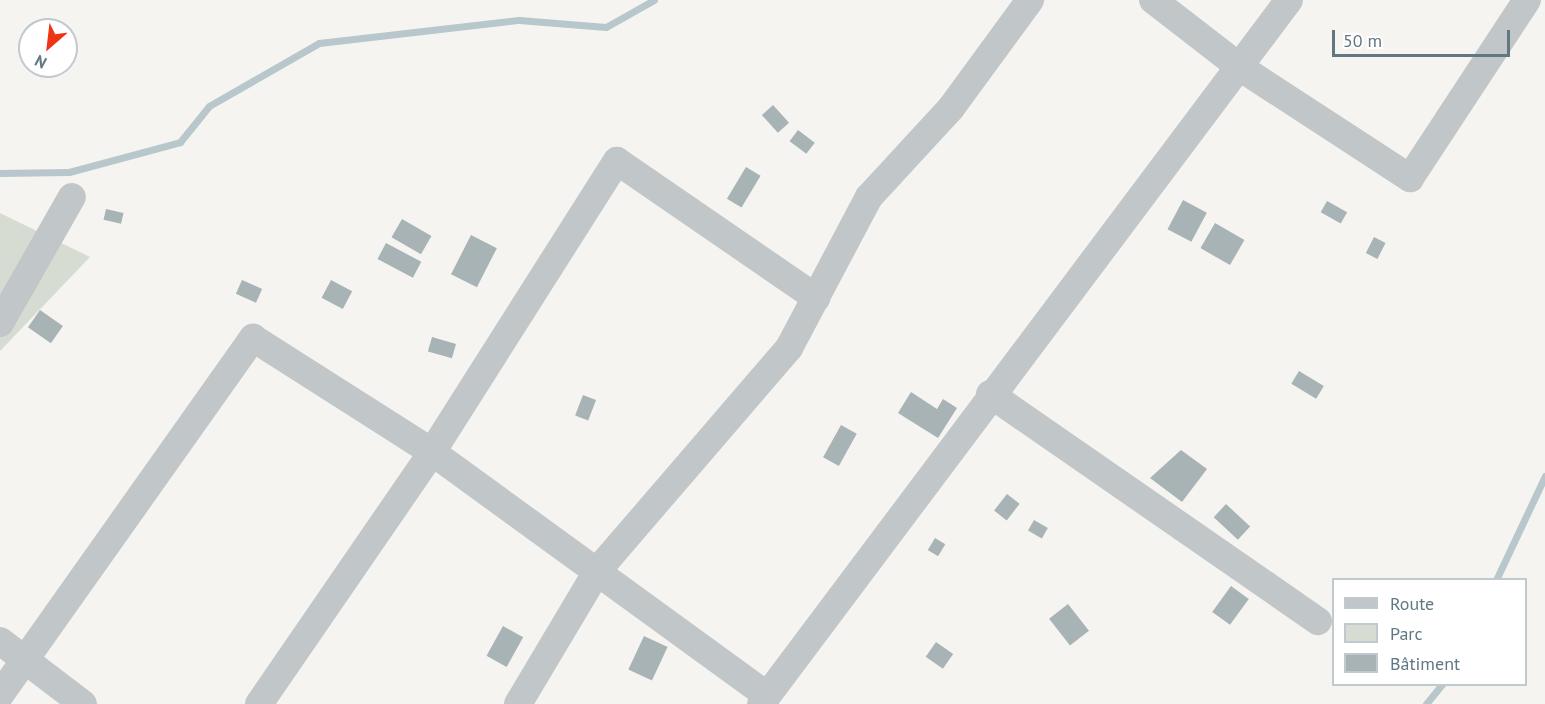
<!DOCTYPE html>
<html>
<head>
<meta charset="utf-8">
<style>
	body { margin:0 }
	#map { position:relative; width:1545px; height:704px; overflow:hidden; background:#f5f4f0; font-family:"PT Sans",sans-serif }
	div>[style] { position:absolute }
	.green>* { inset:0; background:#d6dcd1 }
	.stream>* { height:7px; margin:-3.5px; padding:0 3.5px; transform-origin:3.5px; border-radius:3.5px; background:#b8c7cb }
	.building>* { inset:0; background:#a8b3b6; transform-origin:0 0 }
	.minor>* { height:28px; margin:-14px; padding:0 14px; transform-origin:14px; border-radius:14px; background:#c1c6c8 }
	span { translate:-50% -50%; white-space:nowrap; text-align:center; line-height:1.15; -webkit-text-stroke:6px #fff; paint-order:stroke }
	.legend { position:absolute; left:1332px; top:578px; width:195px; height:108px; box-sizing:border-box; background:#fff; border:2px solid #c0c9cd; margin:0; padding:8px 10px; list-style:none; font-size:18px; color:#617883 }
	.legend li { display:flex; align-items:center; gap:12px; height:30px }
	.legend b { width:30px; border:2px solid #c0c9cd }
	.north { position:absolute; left:18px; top:18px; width:60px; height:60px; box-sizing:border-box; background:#fff; border:2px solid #c0c9cd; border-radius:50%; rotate:208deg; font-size:16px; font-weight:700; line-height:24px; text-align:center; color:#617883 }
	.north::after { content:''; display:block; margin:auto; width:21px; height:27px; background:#ef3416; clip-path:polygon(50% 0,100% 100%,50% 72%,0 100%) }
	.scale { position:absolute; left:1332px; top:30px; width:178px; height:27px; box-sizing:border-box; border:3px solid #617883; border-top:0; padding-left:8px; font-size:18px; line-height:21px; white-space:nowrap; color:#617883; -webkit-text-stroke:4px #fff; paint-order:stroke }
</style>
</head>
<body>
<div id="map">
	<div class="green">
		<div style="clip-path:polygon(0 213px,90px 257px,0 351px)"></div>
	</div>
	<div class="stream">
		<div style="left:0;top:173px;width:69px;rotate:-0.8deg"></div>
		<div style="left:69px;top:172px;width:115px;rotate:-15.1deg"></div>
		<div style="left:180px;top:142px;width:46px;rotate:-51.1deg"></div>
		<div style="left:209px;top:106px;width:127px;rotate:-29.8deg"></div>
		<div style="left:319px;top:43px;width:201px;rotate:-6.6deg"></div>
		<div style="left:519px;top:20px;width:87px;rotate:4.6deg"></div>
		<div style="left:606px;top:27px;width:55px;rotate:-29.4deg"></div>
		<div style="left:1496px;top:580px;width:115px;rotate:-64.8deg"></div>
		<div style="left:1426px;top:704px;width:26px;rotate:-51deg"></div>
	</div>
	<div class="building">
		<div style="left:773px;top:105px;width:24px;height:15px;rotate:48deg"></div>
		<div style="left:798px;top:130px;width:21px;height:14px;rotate:37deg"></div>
		<div style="left:746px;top:167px;width:17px;height:37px;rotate:31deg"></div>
		<div style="left:1183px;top:200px;width:27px;height:33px;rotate:28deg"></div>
		<div style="left:1327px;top:201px;width:23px;height:13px;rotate:29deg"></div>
		<div style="left:106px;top:209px;width:18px;height:11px;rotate:13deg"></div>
		<div style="left:402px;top:219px;width:34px;height:21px;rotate:30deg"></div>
		<div style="left:1215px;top:223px;width:34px;height:29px;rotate:30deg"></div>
		<div style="left:471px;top:235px;width:29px;height:44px;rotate:27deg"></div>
		<div style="left:1374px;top:237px;width:13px;height:18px;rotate:27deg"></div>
		<div style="left:386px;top:243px;width:40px;height:18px;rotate:28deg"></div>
		<div style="left:242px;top:280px;width:22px;height:15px;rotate:24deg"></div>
		<div style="left:331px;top:280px;width:24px;height:20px;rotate:28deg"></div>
		<div style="left:40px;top:310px;width:28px;height:21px;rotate:35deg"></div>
		<div style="left:432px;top:337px;width:25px;height:15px;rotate:16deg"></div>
		<div style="left:1299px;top:371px;width:29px;height:15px;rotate:31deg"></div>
		<div style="clip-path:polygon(911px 392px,937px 409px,943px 399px,957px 408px,938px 438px,898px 413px)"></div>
		<div style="left:583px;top:395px;width:14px;height:22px;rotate:21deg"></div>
		<div style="left:841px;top:425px;width:18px;height:37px;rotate:29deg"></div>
		<div style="clip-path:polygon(1181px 450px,1207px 469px,1182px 502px,1150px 478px)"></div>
		<div style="left:1007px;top:494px;width:16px;height:21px;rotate:38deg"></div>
		<div style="left:1226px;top:504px;width:33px;height:18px;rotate:43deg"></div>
		<div style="left:1034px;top:520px;width:16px;height:12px;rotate:30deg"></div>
		<div style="left:935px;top:538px;width:12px;height:14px;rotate:31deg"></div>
		<div style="left:1231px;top:586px;width:22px;height:32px;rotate:36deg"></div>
		<div style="left:1068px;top:604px;width:34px;height:24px;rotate:52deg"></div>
		<div style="left:503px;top:626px;width:23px;height:34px;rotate:29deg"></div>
		<div style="left:644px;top:636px;width:26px;height:37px;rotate:25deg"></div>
		<div style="left:936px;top:642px;width:21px;height:18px;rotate:35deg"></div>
	</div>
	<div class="minor">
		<div style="left:1153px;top:0;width:111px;rotate:37.7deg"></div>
		<div style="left:1241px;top:68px;width:202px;rotate:33.1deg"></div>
		<div style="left:1410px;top:178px;width:213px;rotate:-56.7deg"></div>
		<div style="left:0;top:323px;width:145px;rotate:-60.3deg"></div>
		<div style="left:990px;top:394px;width:399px;rotate:34.7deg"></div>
		<div style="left:0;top:641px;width:104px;rotate:37.2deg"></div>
		<div style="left:0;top:695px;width:438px;rotate:-54.7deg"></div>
		<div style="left:253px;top:338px;width:212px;rotate:32.5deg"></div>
		<div style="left:432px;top:452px;width:414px;rotate:36deg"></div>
		<div style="left:259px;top:704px;width:306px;rotate:-55.5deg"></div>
		<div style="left:432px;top:452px;width:345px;rotate:-57.6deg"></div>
		<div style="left:617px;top:161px;width:242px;rotate:34.5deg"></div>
		<div style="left:518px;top:704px;width:156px;rotate:-59.2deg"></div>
		<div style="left:598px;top:570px;width:293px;rotate:-49.3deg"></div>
		<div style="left:789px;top:348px;width:171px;rotate:-62.1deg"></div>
		<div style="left:869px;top:197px;width:121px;rotate:-47.3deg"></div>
		<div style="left:951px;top:108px;width:134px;rotate:-53.8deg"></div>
		<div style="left:761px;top:704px;width:880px;rotate:-53.13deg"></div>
	</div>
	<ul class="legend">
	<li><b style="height:8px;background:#c1c6c8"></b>Route</li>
	<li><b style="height:16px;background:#d6dcd1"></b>Parc</li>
	<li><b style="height:16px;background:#a8b3b6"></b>Bâtiment</li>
	</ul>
	<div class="north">N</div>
	<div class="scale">50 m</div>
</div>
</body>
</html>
